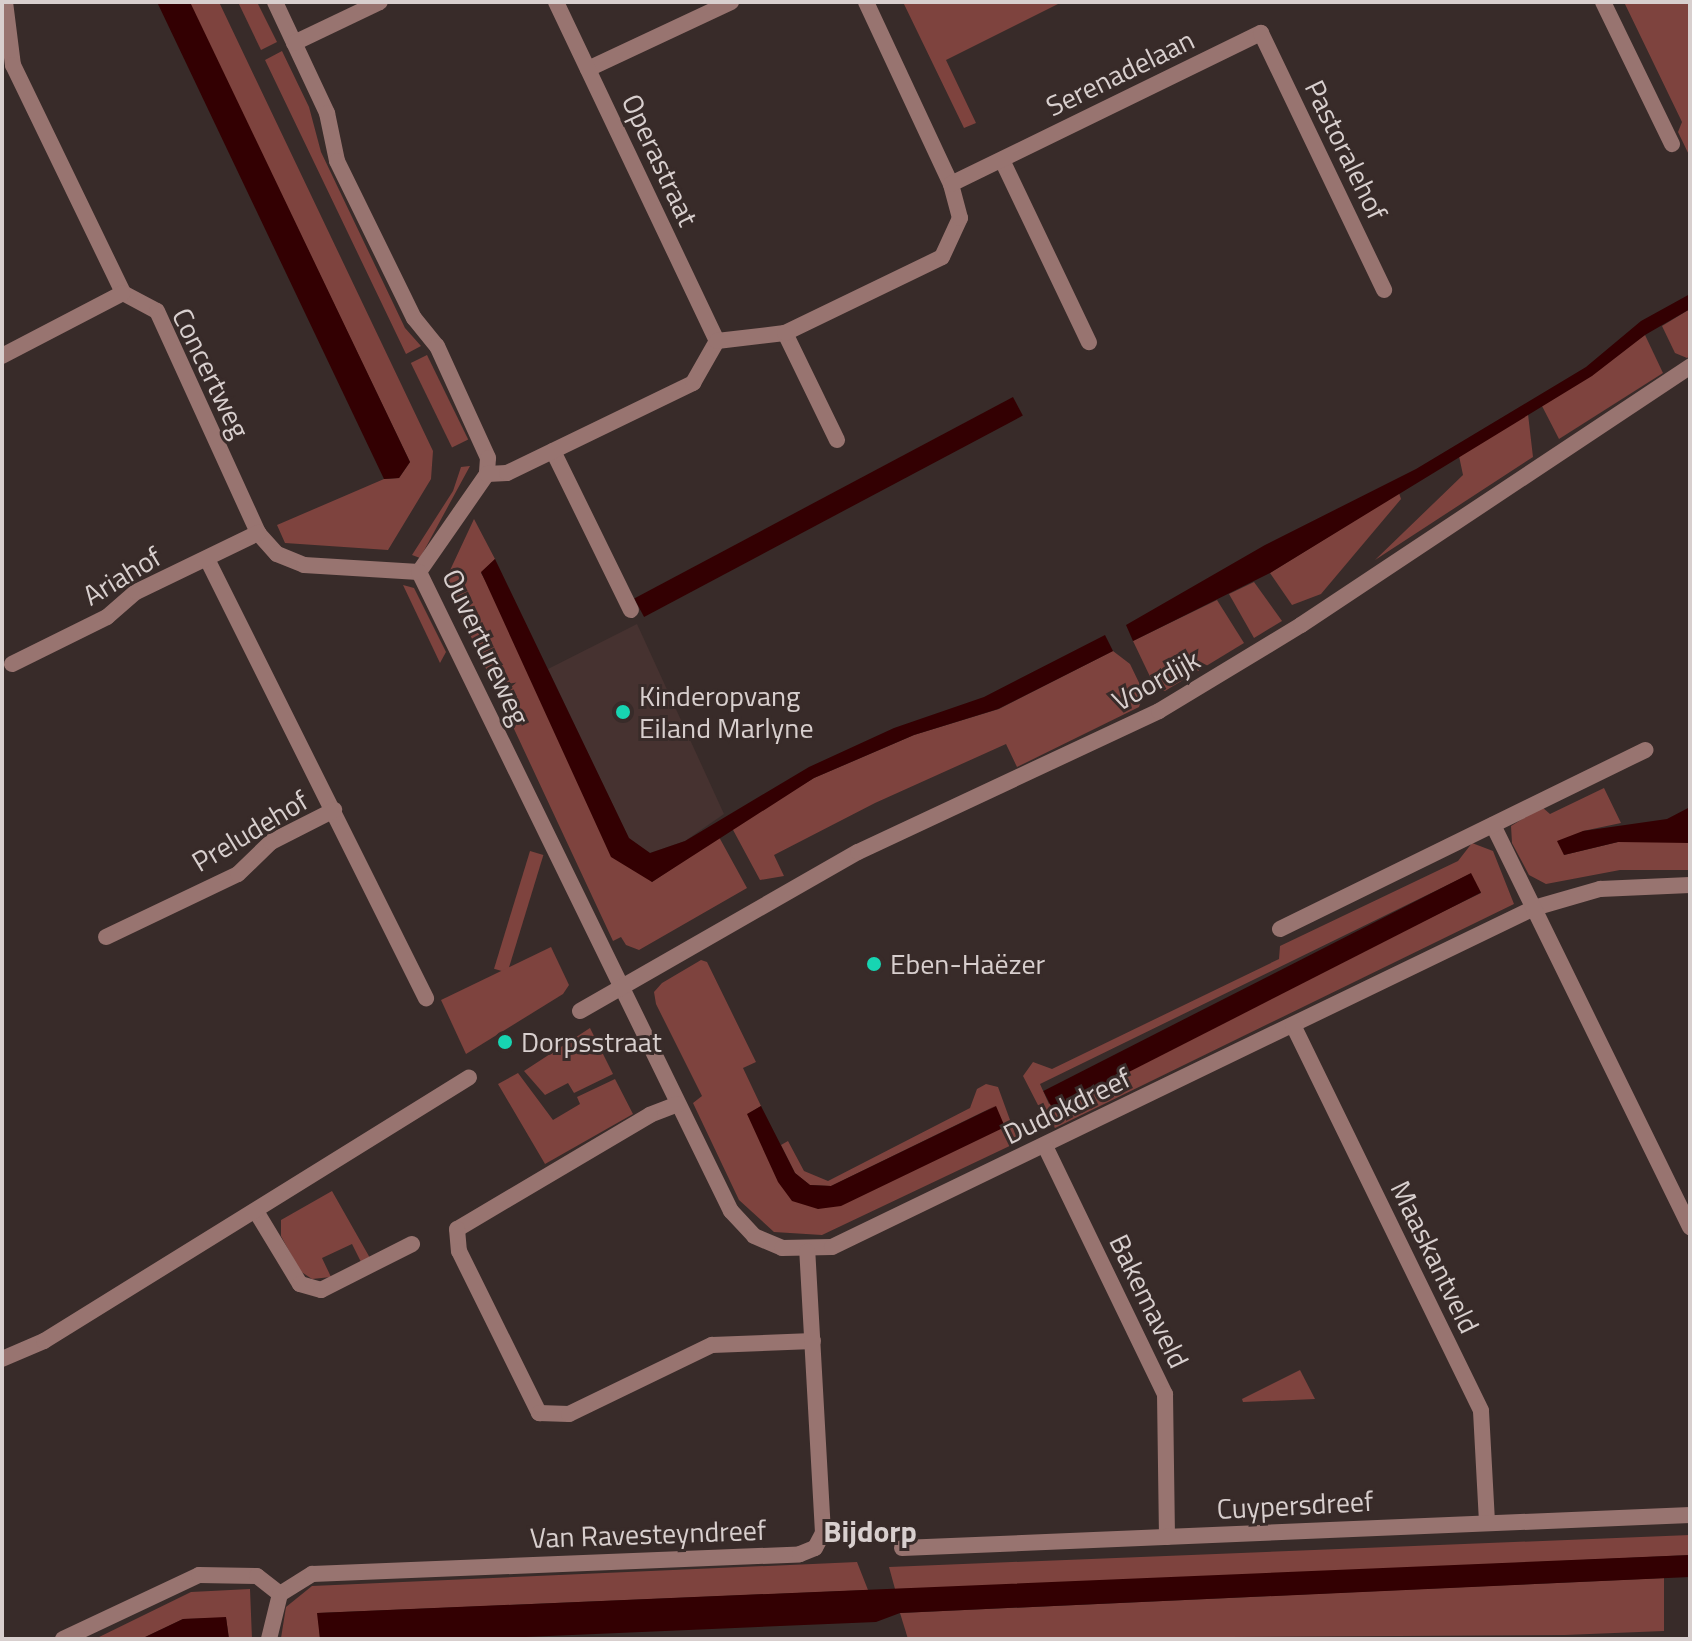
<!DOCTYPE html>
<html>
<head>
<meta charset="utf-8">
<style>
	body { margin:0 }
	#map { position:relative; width:1692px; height:1641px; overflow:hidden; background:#382b29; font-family:"Titillium Web",sans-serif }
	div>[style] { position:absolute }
	.built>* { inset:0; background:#463230 }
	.green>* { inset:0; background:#7e433e; transform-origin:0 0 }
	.water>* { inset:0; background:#330002; transform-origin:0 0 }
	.pedestrian>* { height:16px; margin:-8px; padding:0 8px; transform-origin:8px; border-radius:8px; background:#987470 }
	.minor>* { height:16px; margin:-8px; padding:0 8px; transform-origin:8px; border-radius:8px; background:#987470 }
	.dots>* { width:22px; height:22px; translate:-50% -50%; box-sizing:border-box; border:4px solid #382b29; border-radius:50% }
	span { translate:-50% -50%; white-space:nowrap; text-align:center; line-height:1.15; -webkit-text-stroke:6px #382b29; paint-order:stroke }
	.street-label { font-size:28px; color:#d8cfce }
	.poi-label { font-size:28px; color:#d8cfce }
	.left { translate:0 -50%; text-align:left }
	.neighbourhood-label { font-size:30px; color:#d8cfce; font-weight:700 }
	.frame { position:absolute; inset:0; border:4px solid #d8cfce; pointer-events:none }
</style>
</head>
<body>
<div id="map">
	<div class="built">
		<div style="clip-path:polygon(637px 624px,724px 814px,685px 841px,650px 853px,629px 839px,548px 669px)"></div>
	</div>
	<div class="green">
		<div style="clip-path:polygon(189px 2px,219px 2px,433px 451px,431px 479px,388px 550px,285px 543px,277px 525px,384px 479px,399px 478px,410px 462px)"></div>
		<div style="clip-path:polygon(238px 2px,257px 2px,277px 42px,261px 50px)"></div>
		<div style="clip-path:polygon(903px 2px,1062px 2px,946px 60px,976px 123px,964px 128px)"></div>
		<div style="clip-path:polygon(1624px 2px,1689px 2px,1690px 157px,1678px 132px,1682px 122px)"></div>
		<div style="clip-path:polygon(282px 51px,309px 107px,321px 152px,405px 328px,421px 346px,406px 354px,265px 60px)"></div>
		<div style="clip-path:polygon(1690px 309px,1690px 356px,1687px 358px,1675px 353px,1662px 326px)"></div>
		<div style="clip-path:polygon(1645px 335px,1663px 373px,1559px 439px,1542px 406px)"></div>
		<div style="left:427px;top:355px;width:94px;height:18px;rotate:64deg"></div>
		<div style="clip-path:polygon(1528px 414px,1533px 457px,1375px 560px,1463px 475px,1459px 456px)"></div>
		<div style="clip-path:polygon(470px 466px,420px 558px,412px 555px,453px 491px,461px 467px)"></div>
		<div style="clip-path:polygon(1399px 493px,1401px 499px,1321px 594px,1292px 605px,1270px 573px)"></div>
		<div style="clip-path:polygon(474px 519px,495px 559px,481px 573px,652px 882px,719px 837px,747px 888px,639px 950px,626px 945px,621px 937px,613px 941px,445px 581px)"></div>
		<div style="clip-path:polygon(1254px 582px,1282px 621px,1254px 638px,1229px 594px)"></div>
		<div style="clip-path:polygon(403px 585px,414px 588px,446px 652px,440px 663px)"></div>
		<div style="clip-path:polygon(1217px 600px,1244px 643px,1165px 691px,1155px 687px,1133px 641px)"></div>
		<div style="clip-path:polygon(1113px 651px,1130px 664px,1144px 693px,1139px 707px,1017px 767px,1006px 744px,875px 803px,774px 855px,784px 876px,760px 880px,732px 828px,748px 817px,814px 778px,914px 735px,999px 709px)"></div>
		<div style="clip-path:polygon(1604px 788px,1621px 823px,1583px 831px,1564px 855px,1618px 842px,1684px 842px,1690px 843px,1690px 870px,1620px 870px,1546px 884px,1529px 875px,1512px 843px,1511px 826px,1542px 807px,1550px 814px)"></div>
		<div style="clip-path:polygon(evenodd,1472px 843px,1493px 851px,1514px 904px,1055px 1128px,1040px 1109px,1023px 1076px,1033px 1062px,1052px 1069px,1279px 959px,1280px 946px,1458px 861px,1472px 843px,1470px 874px,1481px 893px,1049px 1104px,1040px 1084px,1470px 874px)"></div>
		<div style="left:530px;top:851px;width:14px;height:123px;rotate:17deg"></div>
		<div style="clip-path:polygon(551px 947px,569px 985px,563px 994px,466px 1054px,441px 1000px)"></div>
		<div style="clip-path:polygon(701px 960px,707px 962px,756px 1062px,743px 1068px,761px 1106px,748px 1114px,818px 1209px,995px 1106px,831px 1186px,810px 1185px,795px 1173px,781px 1145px,788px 1141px,804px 1171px,828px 1181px,970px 1108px,977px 1089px,986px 1084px,998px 1087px,1018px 1142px,822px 1235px,774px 1232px,739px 1200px,693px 1103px,702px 1096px,656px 1004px,654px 992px,662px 983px)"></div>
		<div style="clip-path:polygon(590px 1028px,613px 1074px,574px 1093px,568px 1083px,545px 1095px,524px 1071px)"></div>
		<div style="clip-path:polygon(518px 1073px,553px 1120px,580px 1104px,577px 1097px,615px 1079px,633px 1114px,545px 1164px,498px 1084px)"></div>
		<div style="clip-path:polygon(332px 1191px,370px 1258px,361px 1262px,352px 1244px,322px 1258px,331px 1277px,312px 1279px,300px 1271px,281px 1236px,281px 1220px)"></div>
		<div style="clip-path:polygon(1300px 1370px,1315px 1399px,1243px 1402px,1242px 1399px)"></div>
		<div style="clip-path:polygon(1690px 1535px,1690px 1555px,1001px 1587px,895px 1589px,889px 1567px)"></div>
		<div style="clip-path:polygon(857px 1562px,868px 1590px,318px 1613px,320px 1639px,281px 1638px,286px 1607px,312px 1586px)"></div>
		<div style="clip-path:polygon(1664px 1578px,1664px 1631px,1565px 1635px,908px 1639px,900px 1613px)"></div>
		<div style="clip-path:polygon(250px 1589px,252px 1639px,229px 1639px,226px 1618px,183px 1619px,141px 1639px,95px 1639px,191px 1592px)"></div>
	</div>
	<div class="water">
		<div style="clip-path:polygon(157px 2px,190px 2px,410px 462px,399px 478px,384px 479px)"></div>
		<div style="clip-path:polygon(1690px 294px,1690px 309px,1645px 335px,1592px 376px,1270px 573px,1133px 641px,1126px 625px,1265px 545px,1416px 469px,1586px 367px,1641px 321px)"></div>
		<div style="left:1013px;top:397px;width:21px;height:429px;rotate:62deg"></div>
		<div style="clip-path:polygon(495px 559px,629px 838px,650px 853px,685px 841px,809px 767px,894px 728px,984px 697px,1105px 635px,1113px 651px,998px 709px,914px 735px,814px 778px,652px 882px,611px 857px,481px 572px)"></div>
		<div style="clip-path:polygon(1690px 807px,1690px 843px,1618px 842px,1564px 855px,1557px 841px,1583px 831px,1667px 819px)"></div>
		<div style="left:1471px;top:873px;width:22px;height:480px;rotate:63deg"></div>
		<div style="clip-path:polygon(761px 1106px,795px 1173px,810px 1185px,831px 1186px,996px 1106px,1005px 1127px,841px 1206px,818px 1209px,792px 1201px,778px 1182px,747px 1114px)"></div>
		<div style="clip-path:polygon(1690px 1555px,1690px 1577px,900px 1613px,876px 1622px,477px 1639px,320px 1639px,317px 1613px)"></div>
		<div style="clip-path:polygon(226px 1617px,229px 1639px,141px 1639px,183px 1619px)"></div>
	</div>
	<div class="pedestrian">
		<div style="left:588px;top:69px;width:158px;rotate:-25.1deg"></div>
	</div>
	<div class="minor">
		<div style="left:5px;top:2px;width:64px;rotate:82.8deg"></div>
		<div style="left:13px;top:65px;width:253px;rotate:64.2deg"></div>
		<div style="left:123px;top:293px;width:38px;rotate:28deg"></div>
		<div style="left:157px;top:311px;width:244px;rotate:65.5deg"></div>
		<div style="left:258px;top:533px;width:28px;rotate:48deg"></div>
		<div style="left:277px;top:554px;width:29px;rotate:22deg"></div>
		<div style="left:304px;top:565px;width:115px;rotate:3.5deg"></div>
		<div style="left:275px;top:2px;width:123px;rotate:64.9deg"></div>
		<div style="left:327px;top:113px;width:49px;rotate:78.2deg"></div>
		<div style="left:337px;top:161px;width:175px;rotate:63.9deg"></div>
		<div style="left:414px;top:318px;width:36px;rotate:51deg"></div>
		<div style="left:437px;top:346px;width:123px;rotate:65.5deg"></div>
		<div style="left:488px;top:458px;width:16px;rotate:94deg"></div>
		<div style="left:487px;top:474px;width:119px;rotate:124.8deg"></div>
		<div style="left:556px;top:2px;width:375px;rotate:64.6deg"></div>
		<div style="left:866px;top:2px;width:201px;rotate:65deg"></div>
		<div style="left:1603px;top:2px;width:158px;rotate:64.1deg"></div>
		<div style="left:294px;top:43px;width:95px;rotate:-25.5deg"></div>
		<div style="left:1002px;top:160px;width:202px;rotate:64.5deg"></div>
		<div style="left:785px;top:333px;width:119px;rotate:64.1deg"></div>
		<div style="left:2px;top:356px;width:136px;rotate:-27.5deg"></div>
		<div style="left:553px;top:451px;width:177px;rotate:63.9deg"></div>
		<div style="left:487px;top:474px;width:20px;rotate:-3deg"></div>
		<div style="left:507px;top:473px;width:207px;rotate:-25.8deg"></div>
		<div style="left:693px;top:383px;width:48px;rotate:-60.3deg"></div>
		<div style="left:717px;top:341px;width:68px;rotate:-6.7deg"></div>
		<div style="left:785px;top:333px;width:174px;rotate:-25.8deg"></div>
		<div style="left:942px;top:257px;width:43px;rotate:-65.2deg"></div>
		<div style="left:960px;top:218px;width:35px;rotate:-105deg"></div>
		<div style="left:951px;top:184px;width:345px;rotate:-26deg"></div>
		<div style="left:1261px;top:33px;width:285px;rotate:64.4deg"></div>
		<div style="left:207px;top:559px;width:491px;rotate:63.5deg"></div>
		<div style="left:419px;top:572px;width:711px;rotate:63.98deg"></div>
		<div style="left:731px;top:1211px;width:34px;rotate:47deg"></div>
		<div style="left:754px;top:1236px;width:30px;rotate:23deg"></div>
		<div style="left:782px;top:1248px;width:50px;rotate:-1.1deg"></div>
		<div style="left:832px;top:1247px;width:780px;rotate:-25.78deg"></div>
		<div style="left:1534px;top:908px;width:69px;rotate:-16.1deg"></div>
		<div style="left:1600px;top:889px;width:90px;rotate:-2.5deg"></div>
		<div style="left:12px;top:664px;width:106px;rotate:-26.3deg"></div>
		<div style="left:107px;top:617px;width:38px;rotate:-41deg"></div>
		<div style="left:136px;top:592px;width:136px;rotate:-25.8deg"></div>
		<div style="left:1493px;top:825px;width:448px;rotate:63.9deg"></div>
		<div style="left:1280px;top:929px;width:407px;rotate:-26.1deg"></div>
		<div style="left:106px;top:937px;width:146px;rotate:-25.5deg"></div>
		<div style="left:238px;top:874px;width:46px;rotate:-44.1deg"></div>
		<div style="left:271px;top:842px;width:71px;rotate:-26.9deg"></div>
		<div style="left:580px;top:1011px;width:320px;rotate:-29.8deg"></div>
		<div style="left:858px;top:852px;width:332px;rotate:-25.1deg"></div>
		<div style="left:1159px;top:711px;width:166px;rotate:-31.2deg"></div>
		<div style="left:1301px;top:625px;width:467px;rotate:-33.6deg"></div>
		<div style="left:1293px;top:1025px;width:429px;rotate:64deg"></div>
		<div style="left:1481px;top:1411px;width:110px;rotate:86.9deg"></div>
		<div style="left:678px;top:1104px;width:30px;rotate:159deg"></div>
		<div style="left:650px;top:1115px;width:224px;rotate:149.4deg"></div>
		<div style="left:457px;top:1229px;width:22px;rotate:85deg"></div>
		<div style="left:459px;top:1251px;width:181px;rotate:63.7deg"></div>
		<div style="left:539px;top:1413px;width:30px;rotate:2deg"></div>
		<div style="left:569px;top:1414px;width:159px;rotate:-25.8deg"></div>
		<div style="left:712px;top:1345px;width:101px;rotate:-2.3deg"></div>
		<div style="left:1045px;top:1146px;width:276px;rotate:64.2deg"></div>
		<div style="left:1165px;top:1394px;width:143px;rotate:89.2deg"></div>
		<div style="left:257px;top:1213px;width:83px;rotate:58.8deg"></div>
		<div style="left:300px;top:1284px;width:22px;rotate:16deg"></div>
		<div style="left:321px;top:1290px;width:102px;rotate:-26.8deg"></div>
		<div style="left:2px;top:1359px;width:46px;rotate:-23.2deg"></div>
		<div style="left:44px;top:1341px;width:500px;rotate:-31.8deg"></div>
		<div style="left:902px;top:1548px;width:789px;rotate:-2.4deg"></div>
		<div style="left:63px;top:1639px;width:150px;rotate:-25.2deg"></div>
		<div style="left:199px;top:1575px;width:58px;rotate:1deg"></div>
		<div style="left:257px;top:1576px;width:29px;rotate:38deg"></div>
		<div style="left:280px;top:1594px;width:38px;rotate:-32deg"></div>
		<div style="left:312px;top:1574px;width:488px;rotate:-2.3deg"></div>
		<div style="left:800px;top:1554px;width:16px;rotate:-22deg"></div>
		<div style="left:815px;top:1548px;width:17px;rotate:-62deg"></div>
		<div style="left:823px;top:1533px;width:282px;rotate:-93.2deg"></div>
		<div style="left:269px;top:1639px;width:46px;rotate:-76.3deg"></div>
	</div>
	<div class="dots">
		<div style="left:623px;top:712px;background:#17d5b2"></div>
		<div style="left:874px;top:964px;background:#17d5b2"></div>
		<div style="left:505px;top:1042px;background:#17d5b2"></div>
	</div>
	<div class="street-label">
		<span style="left:1120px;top:73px;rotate:-26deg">Serenadelaan</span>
		<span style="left:1346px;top:150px;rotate:64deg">Pastoralehof</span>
		<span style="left:660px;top:160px;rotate:65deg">Operastraat</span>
		<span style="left:211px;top:373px;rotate:64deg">Concertweg</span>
		<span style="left:122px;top:576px;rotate:-31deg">Ariahof</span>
		<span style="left:486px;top:647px;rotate:65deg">Ouvertureweg</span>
		<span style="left:1156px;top:680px;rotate:-29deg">Voordijk</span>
		<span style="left:250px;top:831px;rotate:-31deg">Preludehof</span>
		<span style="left:1067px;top:1106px;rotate:-26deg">Dudokdreef</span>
		<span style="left:1435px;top:1257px;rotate:64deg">Maaskantveld</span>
		<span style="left:1149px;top:1301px;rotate:64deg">Bakemaveld</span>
		<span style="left:1295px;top:1505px;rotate:-3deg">Cuypersdreef</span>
		<span style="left:648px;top:1534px;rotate:-2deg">Van Ravesteyndreef</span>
	</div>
	<div class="poi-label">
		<span class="left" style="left:639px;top:712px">Kinderopvang<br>Eiland Marlyne</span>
		<span class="left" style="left:890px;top:964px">Eben-Haëzer</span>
		<span class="left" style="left:521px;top:1042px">Dorpsstraat</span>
	</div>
	<div class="neighbourhood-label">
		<span style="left:870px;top:1531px">Bijdorp</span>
	</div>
	<div class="frame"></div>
</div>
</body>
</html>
